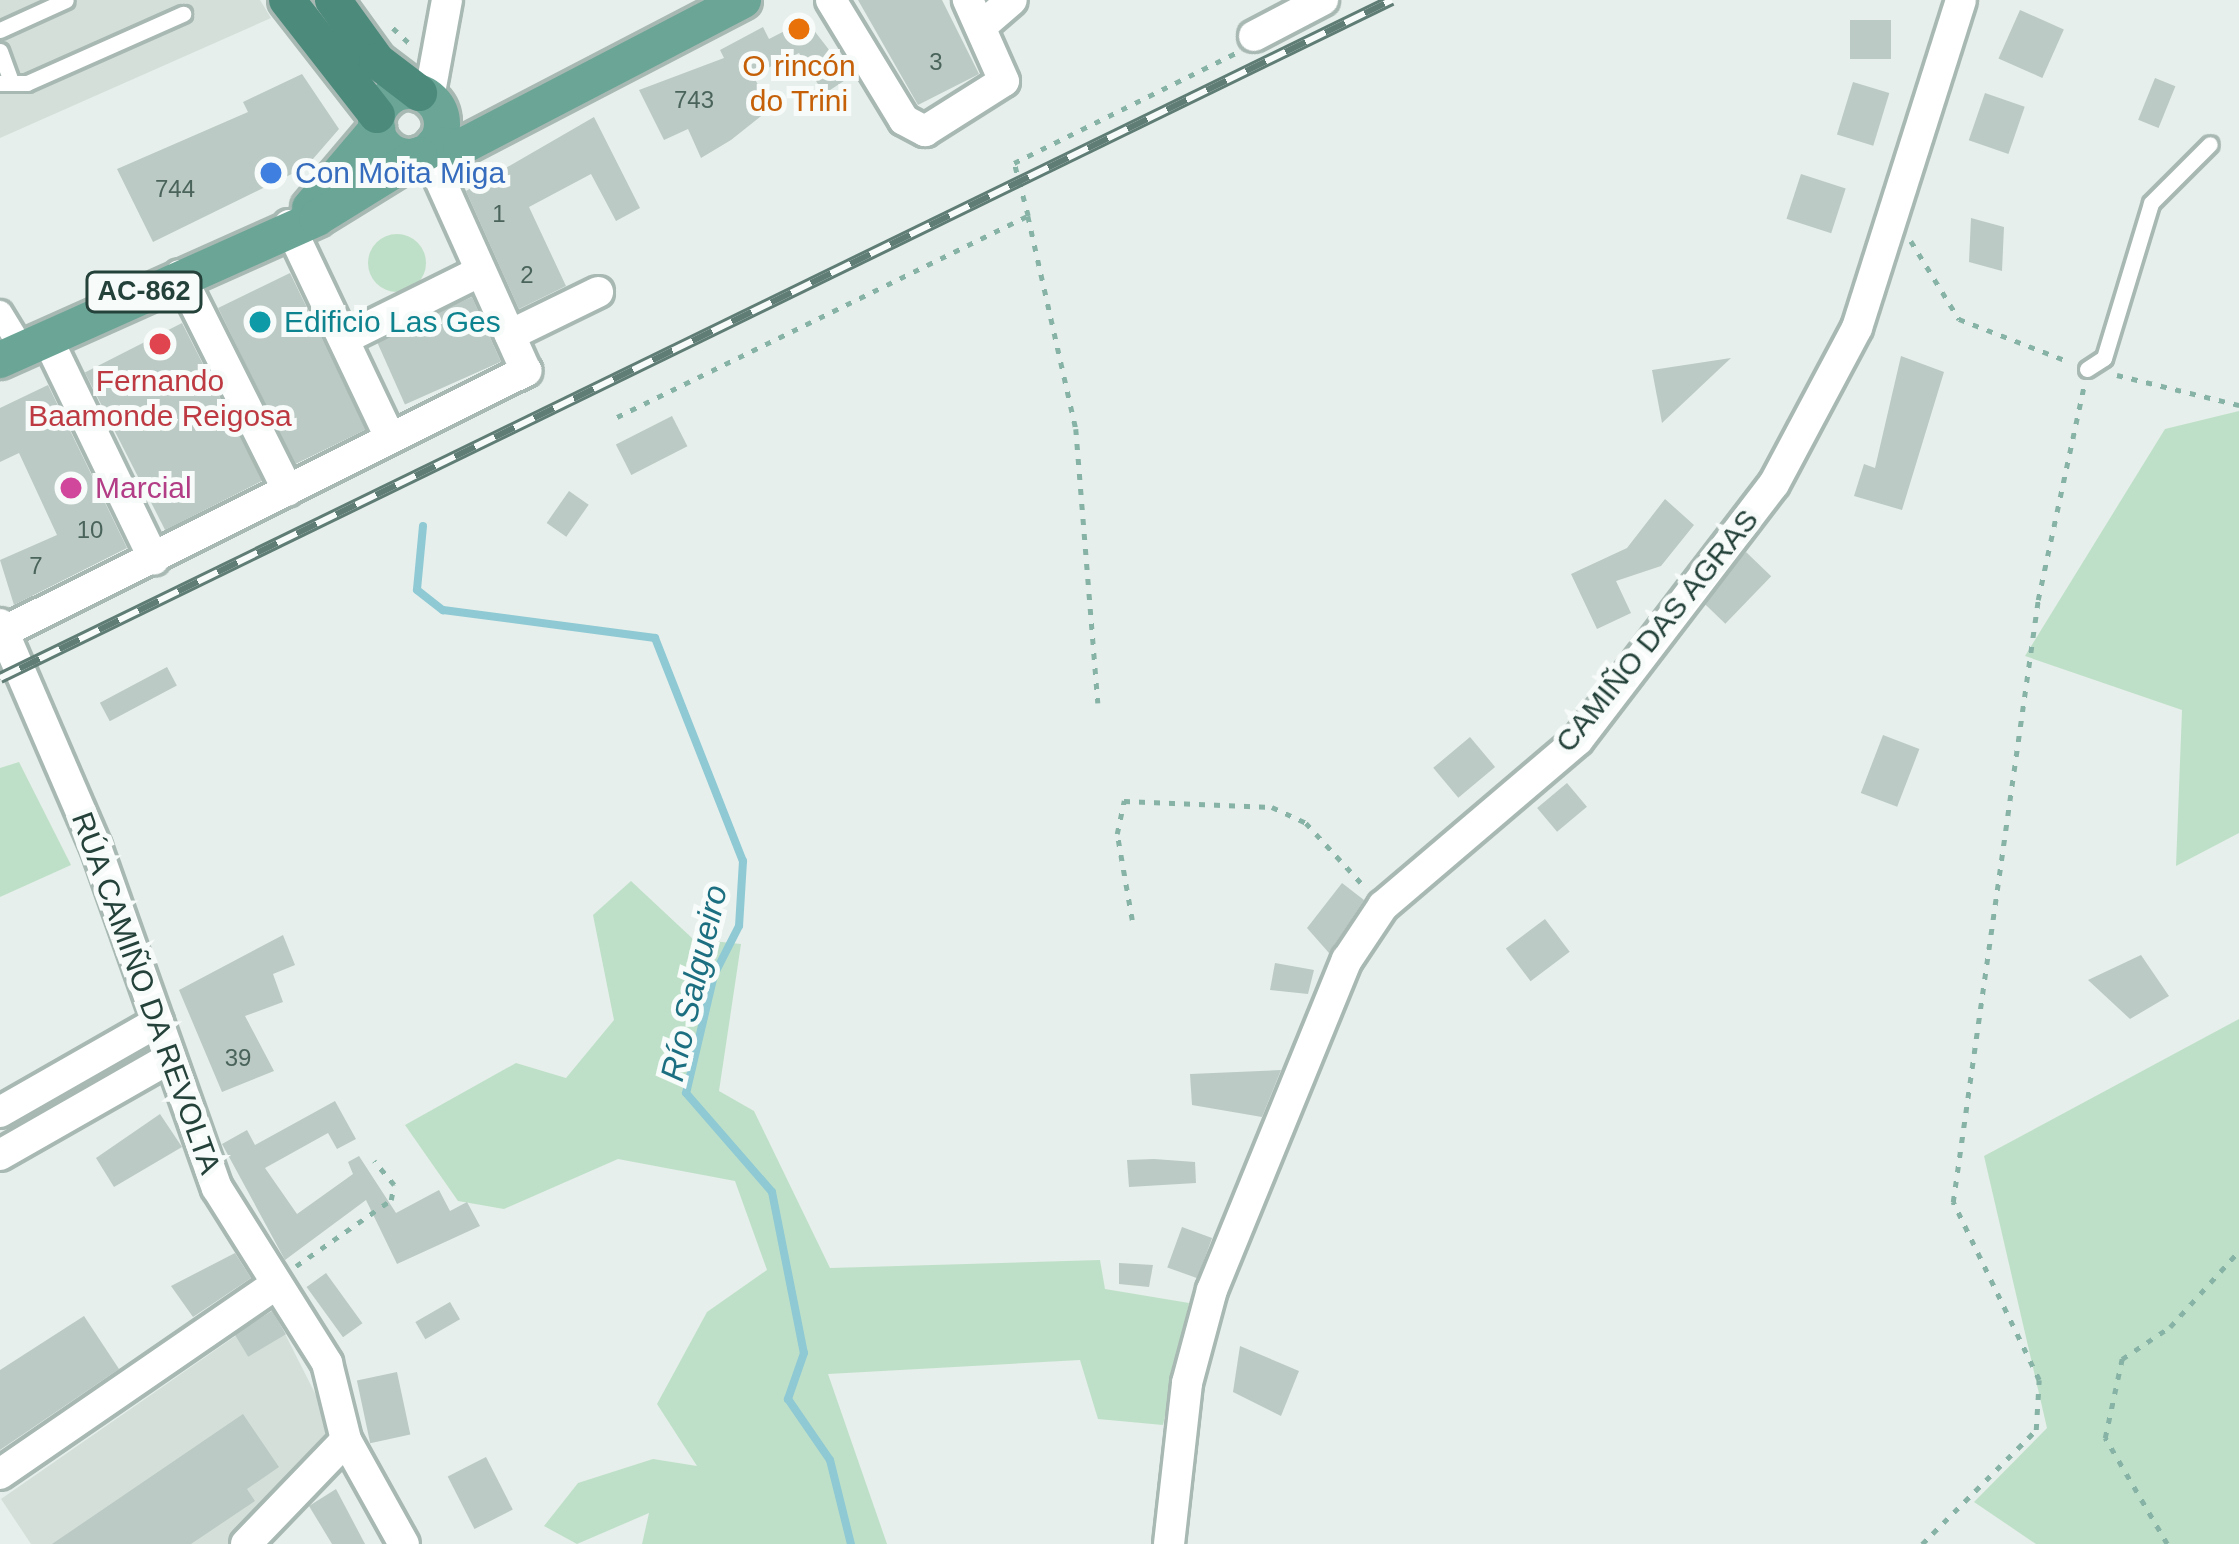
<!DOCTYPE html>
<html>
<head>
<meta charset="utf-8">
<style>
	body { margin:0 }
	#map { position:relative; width:2239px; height:1544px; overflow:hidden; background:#e6efeb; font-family:Arial,sans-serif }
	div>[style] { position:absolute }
	.built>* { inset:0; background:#d4dfda }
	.green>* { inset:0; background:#bfe0c8 }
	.round { border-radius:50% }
	.stream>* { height:8px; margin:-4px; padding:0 4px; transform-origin:4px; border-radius:4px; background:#8ec9d4 }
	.building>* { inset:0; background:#bbcac4; transform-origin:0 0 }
	.path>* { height:4.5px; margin-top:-2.25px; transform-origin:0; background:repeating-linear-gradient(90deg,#86b3a5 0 6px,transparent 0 15px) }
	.roads { filter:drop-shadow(3px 0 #a8b8b2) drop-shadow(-3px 0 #a8b8b2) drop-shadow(0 3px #a8b8b2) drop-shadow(0 -3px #a8b8b2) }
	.service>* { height:15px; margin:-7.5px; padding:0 7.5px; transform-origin:7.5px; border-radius:7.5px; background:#fff }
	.pedestrian>* { height:24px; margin:-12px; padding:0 12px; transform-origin:12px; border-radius:12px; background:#fff }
	.minor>* { height:30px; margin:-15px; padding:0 15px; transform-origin:15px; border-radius:15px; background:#fff }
	.primary>* { height:36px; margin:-18px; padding:0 18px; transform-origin:18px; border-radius:18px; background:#6aa596 }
	.primary>.ring { margin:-18px; padding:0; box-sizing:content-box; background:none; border:36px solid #6aa596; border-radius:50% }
	.trunk>* { height:36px; margin:-18px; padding:0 18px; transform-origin:18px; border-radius:18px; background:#4c8a7c }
	.rail>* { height:12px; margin-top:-6px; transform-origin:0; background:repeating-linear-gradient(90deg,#f7fbf9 0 22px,#5f7d75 0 44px); box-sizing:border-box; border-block:3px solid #5f7d75 }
	.dots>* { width:33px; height:33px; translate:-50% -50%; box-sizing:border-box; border:6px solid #f7fbf9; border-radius:50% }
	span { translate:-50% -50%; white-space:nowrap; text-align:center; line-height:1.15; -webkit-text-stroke:10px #f7fbf9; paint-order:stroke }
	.number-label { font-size:24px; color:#4a645c }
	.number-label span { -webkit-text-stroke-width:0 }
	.shield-label span { padding:3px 9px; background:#f7fbf9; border:3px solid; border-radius:9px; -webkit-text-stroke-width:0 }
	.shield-label { font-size:27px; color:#24423a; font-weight:700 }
	.food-label { font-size:30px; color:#c56008 }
	.shop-label { font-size:30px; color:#366cbe }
	.left { translate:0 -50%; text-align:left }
	.culture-label { font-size:30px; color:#0d838f }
	.health-label { font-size:30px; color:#be3a42 }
	.hotel-label { font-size:30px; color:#b23c85 }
	.street-label { font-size:30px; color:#24423a }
	.water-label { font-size:33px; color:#1c6f80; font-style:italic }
</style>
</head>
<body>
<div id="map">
	<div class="built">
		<div style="clip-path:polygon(0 0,260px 0,271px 18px,0 138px)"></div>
		<div style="clip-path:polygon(273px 1310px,333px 1429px,234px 1544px,31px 1544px,1px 1499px)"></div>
	</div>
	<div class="green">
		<div class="round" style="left:368px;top:234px;width:58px;height:58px"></div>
		<div style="clip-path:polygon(2239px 411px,2239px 833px,2176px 866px,2182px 710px,2025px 656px,2165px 429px)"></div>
		<div style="clip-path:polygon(19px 762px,71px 865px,0 897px,0 768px)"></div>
		<div style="clip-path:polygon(631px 881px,693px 939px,741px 944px,719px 1091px,754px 1111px,830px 1268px,1100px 1260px,1105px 1289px,1189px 1303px,1163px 1425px,1098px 1419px,1080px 1360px,828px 1374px,887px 1544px,642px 1544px,649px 1513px,577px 1544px,544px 1526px,578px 1483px,653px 1459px,697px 1466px,657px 1404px,707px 1312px,767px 1270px,735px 1181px,618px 1159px,504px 1209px,458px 1201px,405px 1125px,516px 1063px,566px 1078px,614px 1020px,593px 915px)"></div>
		<div style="clip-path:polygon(2239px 1019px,2239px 1544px,2036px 1544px,1974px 1502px,2047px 1428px,1984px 1156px)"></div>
	</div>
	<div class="stream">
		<div style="left:423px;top:526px;width:64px;rotate:95.4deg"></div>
		<div style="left:417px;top:590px;width:33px;rotate:38deg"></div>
		<div style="left:443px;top:610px;width:214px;rotate:7.5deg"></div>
		<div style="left:655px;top:638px;width:240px;rotate:68.5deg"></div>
		<div style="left:743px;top:861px;width:65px;rotate:93.5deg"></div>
		<div style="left:739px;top:926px;width:55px;rotate:117deg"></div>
		<div style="left:714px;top:975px;width:121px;rotate:103.3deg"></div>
		<div style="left:686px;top:1093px;width:131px;rotate:49deg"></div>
		<div style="left:772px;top:1192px;width:164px;rotate:78.8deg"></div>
		<div style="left:804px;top:1353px;width:49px;rotate:109.2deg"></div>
		<div style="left:788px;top:1399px;width:74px;rotate:55.5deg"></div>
		<div style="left:830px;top:1460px;width:87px;rotate:76deg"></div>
	</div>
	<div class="building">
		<div style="clip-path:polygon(858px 0,942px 0,979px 74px,918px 105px)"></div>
		<div style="left:2020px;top:10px;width:48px;height:53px;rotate:24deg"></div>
		<div style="clip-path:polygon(806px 20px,850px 77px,824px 94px,799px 53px,753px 75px,770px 109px,731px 140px,701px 158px,688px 129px,664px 140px,639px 90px,724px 58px,720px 50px,763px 27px,769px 39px)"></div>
		<div style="left:1891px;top:20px;width:39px;height:41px;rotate:90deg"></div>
		<div style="clip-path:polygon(302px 74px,339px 129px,306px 167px,153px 242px,117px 169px,248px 112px,243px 102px)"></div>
		<div style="left:2155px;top:78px;width:22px;height:45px;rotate:22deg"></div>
		<div style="left:1853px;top:82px;width:38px;height:55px;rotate:17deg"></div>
		<div style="left:1985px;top:93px;width:42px;height:50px;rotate:19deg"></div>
		<div style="clip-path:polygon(594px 117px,640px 208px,616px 221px,591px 174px,529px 207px,566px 286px,519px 309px,466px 191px)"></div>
		<div style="left:1801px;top:174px;width:47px;height:47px;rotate:18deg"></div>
		<div style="clip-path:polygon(1971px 218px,2004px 227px,2002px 271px,1969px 262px)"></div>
		<div style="left:290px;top:273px;width:174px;height:80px;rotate:64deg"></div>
		<div style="left:472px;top:297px;width:71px;height:105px;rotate:66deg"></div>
		<div style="left:182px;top:323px;width:177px;height:109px;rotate:63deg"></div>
		<div style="clip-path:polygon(1901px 356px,1944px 372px,1902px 510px,1854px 496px,1864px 464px,1875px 468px)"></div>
		<div style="clip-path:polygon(1731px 358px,1662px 423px,1652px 370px)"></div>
		<div style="clip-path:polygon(48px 385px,127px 548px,14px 605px,0 560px,57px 535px,19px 453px,0 462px,0 408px)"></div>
		<div style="left:672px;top:416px;width:34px;height:63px;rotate:63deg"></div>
		<div style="left:569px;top:491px;width:24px;height:39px;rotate:35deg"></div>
		<div style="clip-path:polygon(1665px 499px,1694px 525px,1661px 566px,1616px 581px,1631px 613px,1597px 629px,1571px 574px,1627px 548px)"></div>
		<div style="left:1746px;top:552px;width:35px;height:66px;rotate:44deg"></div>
		<div style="left:167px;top:667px;width:21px;height:76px;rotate:62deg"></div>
		<div style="left:1883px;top:735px;width:39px;height:62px;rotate:21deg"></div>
		<div style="left:1470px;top:737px;width:39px;height:48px;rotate:50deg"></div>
		<div style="left:1567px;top:783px;width:31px;height:39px;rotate:50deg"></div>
		<div style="clip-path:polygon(1342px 883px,1364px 900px,1329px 953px,1307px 928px)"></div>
		<div style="left:1545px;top:919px;width:41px;height:49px;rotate:53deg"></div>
		<div style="clip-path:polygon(283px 935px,295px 965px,273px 974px,283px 1002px,245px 1016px,274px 1071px,222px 1092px,179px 990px)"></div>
		<div style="clip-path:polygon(2141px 955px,2169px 996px,2130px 1019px,2088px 980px)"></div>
		<div style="clip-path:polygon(1275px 963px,1314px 970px,1308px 994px,1270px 990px)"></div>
		<div style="clip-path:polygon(1281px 1070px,1262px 1117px,1192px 1105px,1190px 1074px)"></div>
		<div style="clip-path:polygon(335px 1101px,356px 1139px,337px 1149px,328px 1133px,265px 1168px,297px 1214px,353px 1174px,348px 1162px,359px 1156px,396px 1213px,439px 1190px,450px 1211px,467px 1202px,480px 1226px,397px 1264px,366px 1200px,285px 1260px,222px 1144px,247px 1130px,255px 1145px)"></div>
		<div style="clip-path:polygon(160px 1114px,182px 1147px,114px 1187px,96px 1158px)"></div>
		<div style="clip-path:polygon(1154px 1159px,1195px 1162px,1196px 1183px,1129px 1187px,1127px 1160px)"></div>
		<div style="left:1182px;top:1227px;width:32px;height:43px;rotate:20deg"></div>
		<div style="clip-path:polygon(235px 1253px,251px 1278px,193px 1317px,171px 1286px)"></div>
		<div style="clip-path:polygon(1119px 1263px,1153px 1265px,1149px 1287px,1119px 1284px)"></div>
		<div style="left:326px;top:1273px;width:62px;height:24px;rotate:54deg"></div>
		<div style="left:450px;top:1302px;width:20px;height:40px;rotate:60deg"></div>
		<div style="left:272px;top:1311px;width:27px;height:44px;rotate:59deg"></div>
		<div style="clip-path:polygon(84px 1316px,119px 1369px,0 1450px,0 1370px)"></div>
		<div style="clip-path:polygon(1240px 1346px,1299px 1371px,1281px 1416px,1233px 1392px)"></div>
		<div style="left:397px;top:1372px;width:64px;height:41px;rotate:78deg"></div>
		<div style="clip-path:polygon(243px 1414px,279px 1467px,247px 1489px,255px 1501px,191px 1544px,52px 1544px)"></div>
		<div style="left:486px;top:1457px;width:59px;height:43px;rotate:63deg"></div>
		<div style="clip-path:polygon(336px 1489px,365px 1544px,332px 1544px,309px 1506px)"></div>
	</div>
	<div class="path">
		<div style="left:393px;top:28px;width:25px;rotate:43deg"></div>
		<div style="left:1028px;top:216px;width:55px;rotate:-104.8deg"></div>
		<div style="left:1014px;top:163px;width:248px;rotate:-26.4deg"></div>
		<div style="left:1911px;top:241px;width:92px;rotate:58.4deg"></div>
		<div style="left:1959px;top:319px;width:119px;rotate:21.2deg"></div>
		<div style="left:2117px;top:375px;width:126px;rotate:13.8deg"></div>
		<div style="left:617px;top:417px;width:458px;rotate:-26.1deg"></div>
		<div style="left:1028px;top:216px;width:218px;rotate:77.3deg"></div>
		<div style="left:1076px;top:429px;width:275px;rotate:85.4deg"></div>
		<div style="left:1132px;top:920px;width:87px;rotate:-99.9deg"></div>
		<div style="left:1117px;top:834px;width:34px;rotate:-78deg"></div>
		<div style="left:1124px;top:801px;width:148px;rotate:2.3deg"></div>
		<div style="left:1272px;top:807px;width:38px;rotate:25deg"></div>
		<div style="left:1306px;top:823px;width:84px;rotate:47.4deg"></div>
		<div style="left:296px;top:1266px;width:116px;rotate:-34.8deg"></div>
		<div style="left:391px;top:1200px;width:15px;rotate:-79deg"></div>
		<div style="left:394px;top:1185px;width:31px;rotate:-130deg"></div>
		<div style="left:1922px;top:1544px;width:161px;rotate:-45deg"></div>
		<div style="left:2036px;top:1430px;width:50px;rotate:-86.6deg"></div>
		<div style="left:2039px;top:1380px;width:198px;rotate:-115.8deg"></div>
		<div style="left:1953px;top:1202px;width:608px;rotate:-81.96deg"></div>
		<div style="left:2038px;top:600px;width:219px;rotate:-77.9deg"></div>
		<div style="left:2167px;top:1544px;width:123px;rotate:-120.3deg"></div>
		<div style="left:2105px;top:1438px;width:81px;rotate:-77.9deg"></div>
		<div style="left:2122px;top:1359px;width:58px;rotate:-33.7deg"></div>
		<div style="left:2170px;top:1327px;width:103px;rotate:-47.8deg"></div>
	</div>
	<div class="roads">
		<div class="service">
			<div style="left:0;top:30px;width:72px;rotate:-24.4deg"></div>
			<div style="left:0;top:51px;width:30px;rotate:70deg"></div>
			<div style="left:0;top:83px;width:27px"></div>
			<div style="left:27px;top:83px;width:171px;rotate:-23.9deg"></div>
			<div style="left:2087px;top:369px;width:20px;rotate:-33deg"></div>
			<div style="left:2104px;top:358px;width:162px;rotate:-73.1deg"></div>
			<div style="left:2151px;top:203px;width:83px;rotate:-45deg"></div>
		</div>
		<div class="pedestrian">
			<div style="left:0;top:313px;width:42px;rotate:58.6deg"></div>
		</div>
		<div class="minor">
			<div style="left:831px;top:0;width:140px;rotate:58.7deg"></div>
			<div style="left:904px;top:120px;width:24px;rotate:28deg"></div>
			<div style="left:925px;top:131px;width:93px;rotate:-32.3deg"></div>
			<div style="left:1004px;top:81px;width:89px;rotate:-114deg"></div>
			<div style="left:983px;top:25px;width:38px;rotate:-41deg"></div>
			<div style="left:1254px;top:36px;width:78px;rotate:-27.6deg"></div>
			<div style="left:429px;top:98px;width:100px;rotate:-79.6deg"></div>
			<div style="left:289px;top:225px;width:236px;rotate:64.6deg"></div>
			<div style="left:180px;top:275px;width:241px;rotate:63.4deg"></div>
			<div style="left:356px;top:333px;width:137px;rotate:-26.4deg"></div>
			<div style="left:510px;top:335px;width:98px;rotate:-26deg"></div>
			<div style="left:47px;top:338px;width:246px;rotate:64.2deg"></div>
			<div style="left:0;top:624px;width:243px;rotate:66.7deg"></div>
			<div style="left:96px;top:847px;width:362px;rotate:70.5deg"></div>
			<div style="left:217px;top:1188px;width:207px;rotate:57.8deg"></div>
			<div style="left:327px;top:1363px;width:79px;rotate:76.1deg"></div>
			<div style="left:346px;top:1440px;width:119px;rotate:60.9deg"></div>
			<div style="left:3px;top:632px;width:585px;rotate:-26.52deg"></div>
			<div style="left:526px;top:371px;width:241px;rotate:-114.2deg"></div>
			<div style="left:0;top:1112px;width:182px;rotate:-29.7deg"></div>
			<div style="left:0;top:1155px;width:196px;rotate:-29.7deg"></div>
			<div style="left:0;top:1474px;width:332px;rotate:-34.5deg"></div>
			<div style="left:246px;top:1544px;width:144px;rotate:-46.1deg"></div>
			<div style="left:1169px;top:1544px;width:162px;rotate:-83.6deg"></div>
			<div style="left:1187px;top:1383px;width:96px;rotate:-75deg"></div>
			<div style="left:1212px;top:1290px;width:357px;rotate:-67.8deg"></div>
			<div style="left:1347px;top:960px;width:65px;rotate:-56.3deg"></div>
			<div style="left:1383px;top:906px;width:256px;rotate:-40.4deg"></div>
			<div style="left:1578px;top:740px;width:322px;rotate:-52.6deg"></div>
			<div style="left:1774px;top:484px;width:177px;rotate:-62deg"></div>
			<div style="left:1857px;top:328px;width:344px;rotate:-72.4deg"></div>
		</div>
		<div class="primary">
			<div class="ring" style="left:376px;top:91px;width:30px;height:30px"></div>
			<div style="left:434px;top:145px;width:27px;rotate:4deg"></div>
			<div style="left:461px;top:147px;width:318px;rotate:-27.5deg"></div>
			<div style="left:310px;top:208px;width:104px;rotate:-49.7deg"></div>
			<div style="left:0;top:360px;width:347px;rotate:-24.1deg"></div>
			<div style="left:317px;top:218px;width:120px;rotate:-31.7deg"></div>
		</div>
		<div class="trunk">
			<div style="left:287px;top:0;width:146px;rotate:52deg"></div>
			<div style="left:333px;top:0;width:75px;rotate:54.2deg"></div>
			<div style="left:377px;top:61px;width:53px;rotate:37.3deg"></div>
		</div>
	</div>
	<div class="rail">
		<div style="left:0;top:678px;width:1548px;rotate:-25.97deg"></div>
	</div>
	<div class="dots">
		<div style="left:799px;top:29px;background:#e8710a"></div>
		<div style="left:271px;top:173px;background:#3f7fe0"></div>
		<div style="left:260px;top:322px;background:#0f9aa8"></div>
		<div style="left:160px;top:344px;background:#e0444e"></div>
		<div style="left:71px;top:488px;background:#d1479c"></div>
	</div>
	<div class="number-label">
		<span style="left:936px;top:62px">3</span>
		<span style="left:694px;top:100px">743</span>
		<span style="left:175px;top:189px">744</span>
		<span style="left:499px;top:214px">1</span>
		<span style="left:527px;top:275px">2</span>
		<span style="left:90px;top:530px">10</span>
		<span style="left:36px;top:566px">7</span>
		<span style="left:238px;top:1058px">39</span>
	</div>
	<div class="shield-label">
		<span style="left:144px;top:292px">AC-862</span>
	</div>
	<div class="food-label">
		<span style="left:799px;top:83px">O rincón<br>do Trini</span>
	</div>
	<div class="shop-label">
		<span class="left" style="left:295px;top:173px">Con Moita Miga</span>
	</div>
	<div class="culture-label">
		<span class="left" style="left:284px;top:322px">Edificio Las Ges</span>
	</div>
	<div class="health-label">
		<span style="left:160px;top:398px">Fernando<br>Baamonde Reigosa</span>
	</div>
	<div class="hotel-label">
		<span class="left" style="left:95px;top:488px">Marcial</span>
	</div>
	<div class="street-label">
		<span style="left:1657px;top:631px;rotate:-51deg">CAMIÑO DAS AGRAS</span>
		<span style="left:146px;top:993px;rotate:70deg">RÚA CAMIÑO DA REVOLTA</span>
	</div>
	<div class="water-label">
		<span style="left:694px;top:983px;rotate:-77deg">Río Salgueiro</span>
	</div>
</div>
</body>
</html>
